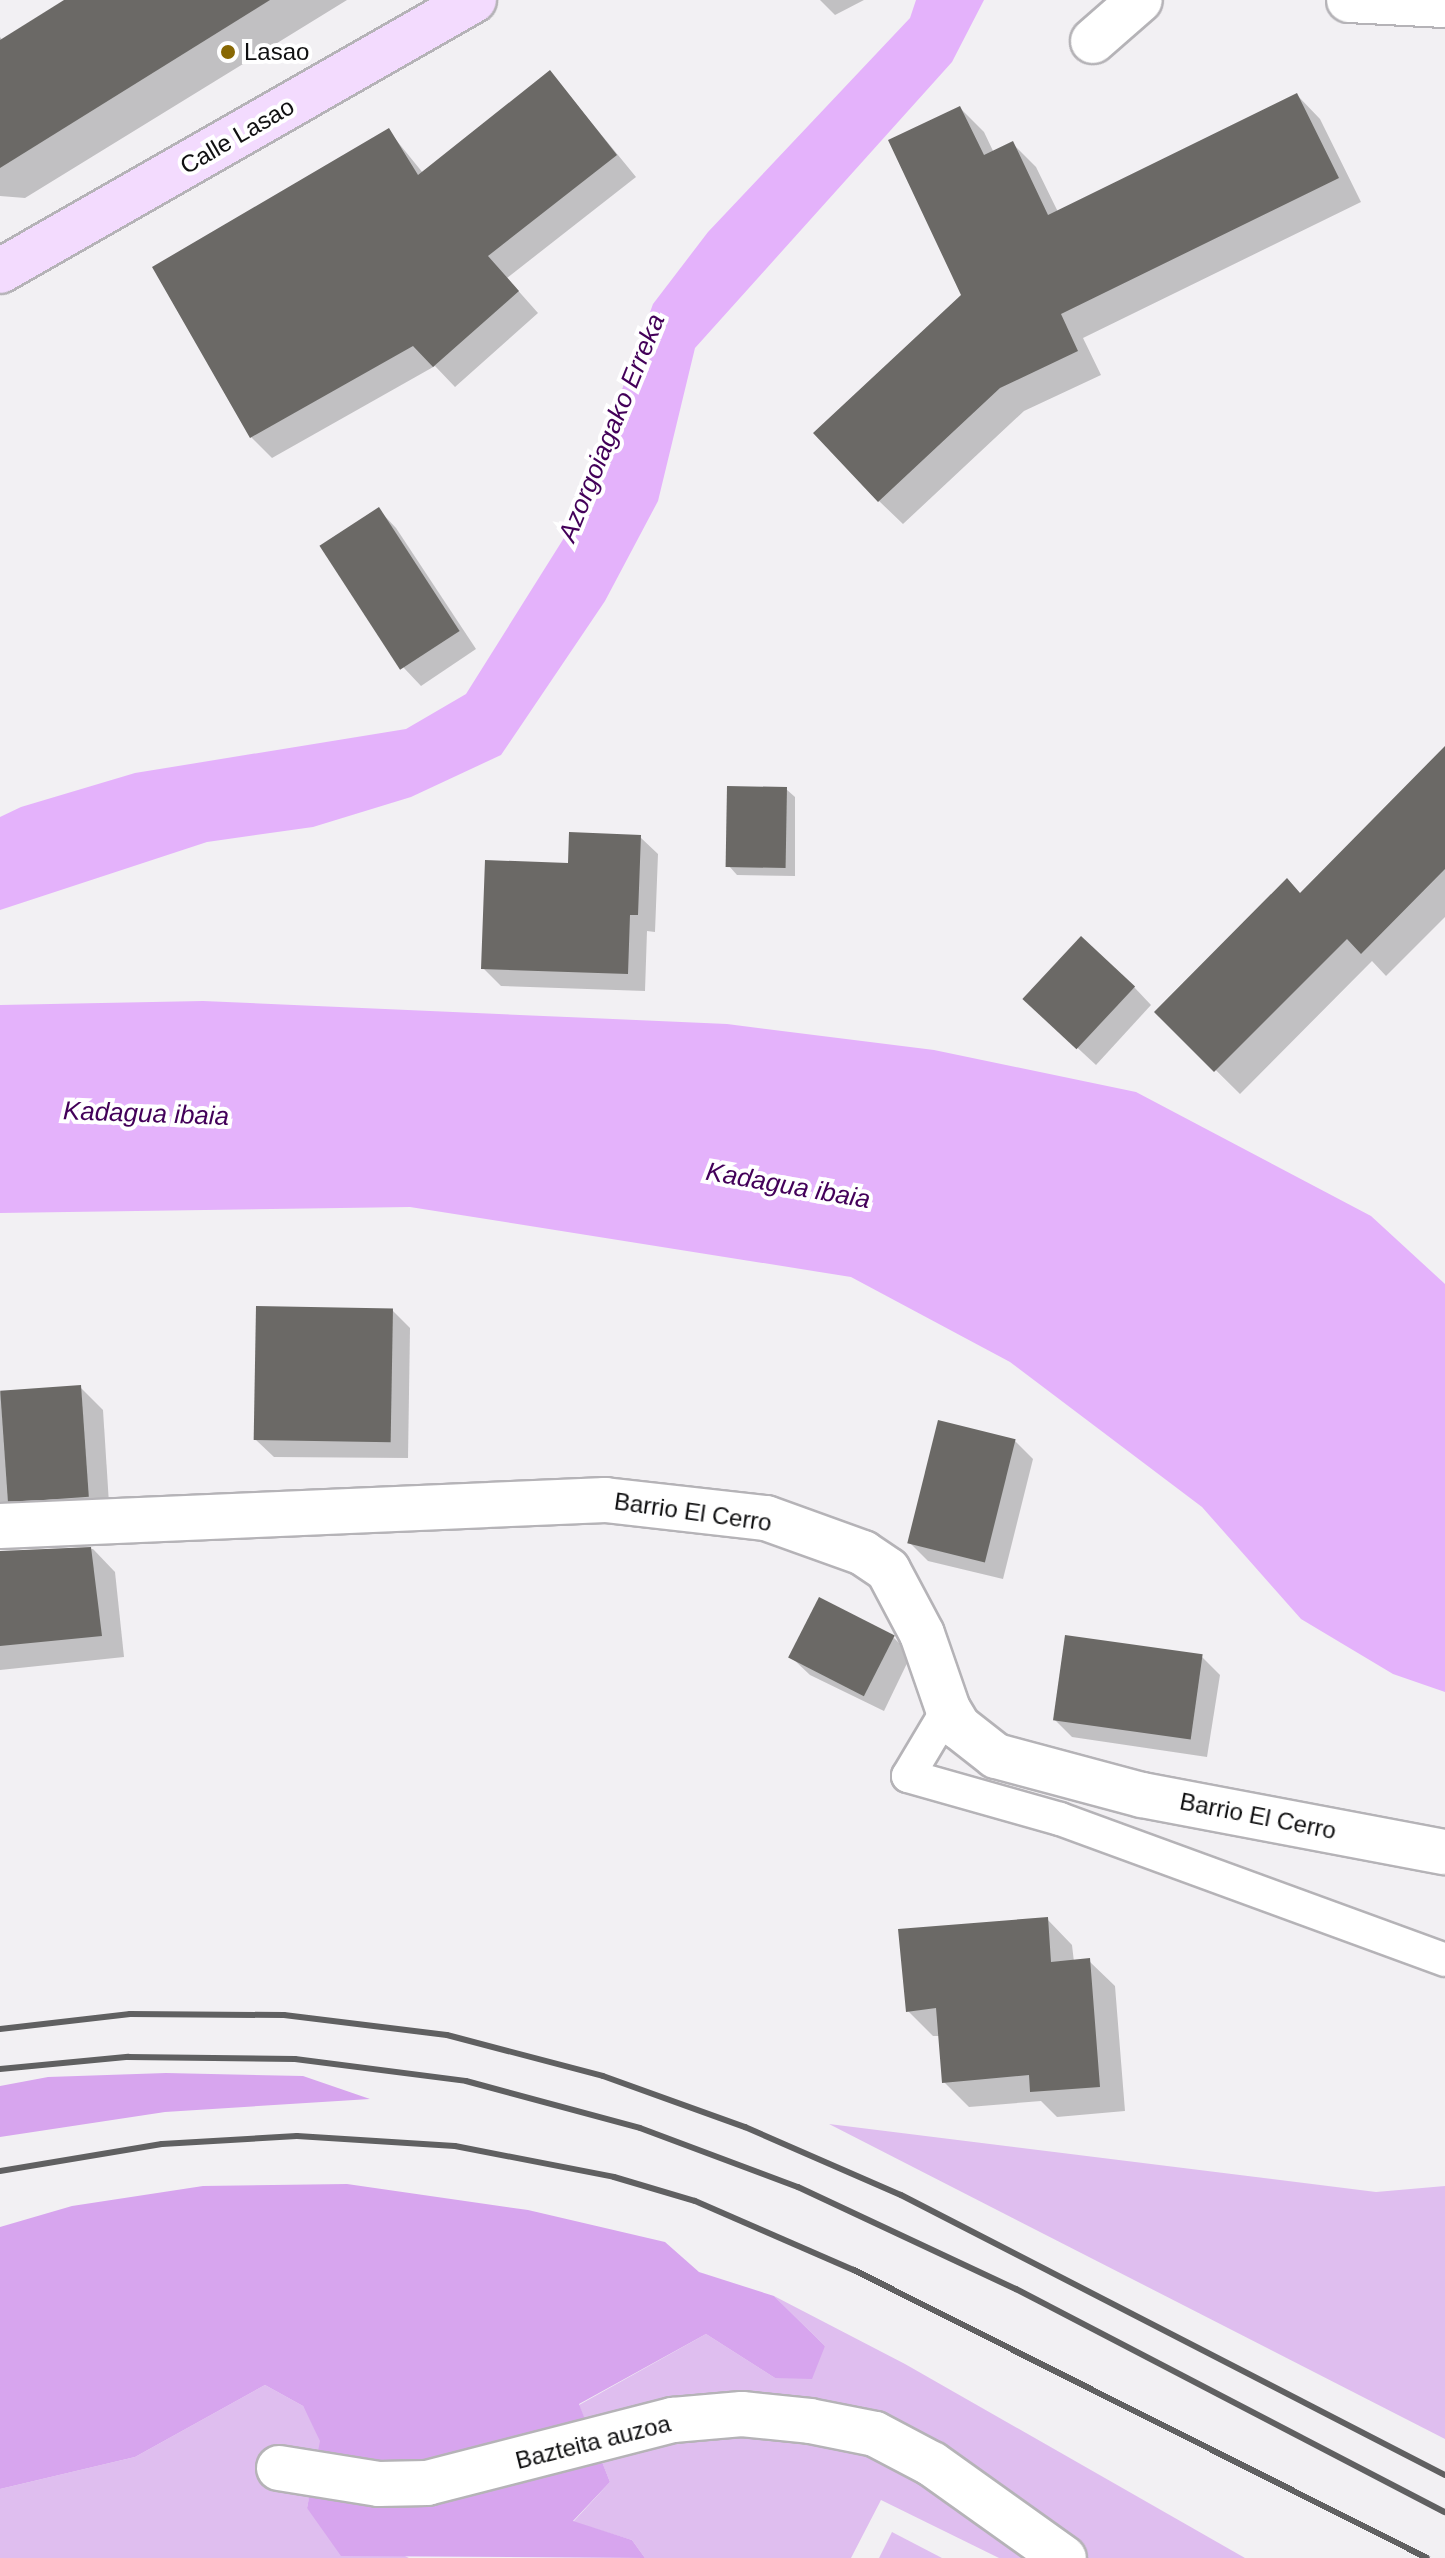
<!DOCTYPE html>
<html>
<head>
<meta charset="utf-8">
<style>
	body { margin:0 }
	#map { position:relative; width:1445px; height:2558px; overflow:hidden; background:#f2f0f3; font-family:Arial,sans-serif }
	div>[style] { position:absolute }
	.green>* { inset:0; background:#dfbeef }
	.forest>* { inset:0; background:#d7a5ee }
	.water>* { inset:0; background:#e4b2fb }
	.shadow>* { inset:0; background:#0003 }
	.building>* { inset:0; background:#6b6966; transform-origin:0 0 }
	.roads { filter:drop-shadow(2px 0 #b5b3b7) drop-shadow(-2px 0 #b5b3b7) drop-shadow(0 2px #b5b3b7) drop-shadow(0 -2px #b5b3b7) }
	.lane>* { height:32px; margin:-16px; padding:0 16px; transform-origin:16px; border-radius:16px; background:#fff }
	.street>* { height:44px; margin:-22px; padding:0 22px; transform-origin:22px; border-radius:22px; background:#fff }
	.secondary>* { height:44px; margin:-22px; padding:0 22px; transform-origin:22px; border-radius:22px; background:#f3dbfe }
	.rail>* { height:6px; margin:-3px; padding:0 3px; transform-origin:3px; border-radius:3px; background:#606061 }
	.dots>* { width:22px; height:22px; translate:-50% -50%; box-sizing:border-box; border:4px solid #fff; border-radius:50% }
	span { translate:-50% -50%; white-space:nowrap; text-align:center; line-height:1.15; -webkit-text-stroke:8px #fff; paint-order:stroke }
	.poi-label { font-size:24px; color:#101011 }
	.left { translate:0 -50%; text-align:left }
	.street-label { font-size:24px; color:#101011 }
	.water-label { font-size:26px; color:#430059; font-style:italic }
</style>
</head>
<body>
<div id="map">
	<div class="green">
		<div style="clip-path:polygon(829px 2124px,1376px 2192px,1445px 2186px,1445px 2439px)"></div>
		<div style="clip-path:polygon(774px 2296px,905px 2364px,1245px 2558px,999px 2558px,881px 2500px,851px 2558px,645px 2558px,632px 2540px,573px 2522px,610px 2482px,579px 2405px,706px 2334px,775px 2378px,825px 2346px)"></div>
		<div style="clip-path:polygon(265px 2385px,303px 2406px,321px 2441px,307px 2508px,409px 2558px,0 2558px,0 2489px,135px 2457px)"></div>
		<div style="clip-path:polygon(892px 2532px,942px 2558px,879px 2558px)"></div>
	</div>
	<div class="forest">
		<div style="clip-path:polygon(166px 2073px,303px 2076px,370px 2099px,165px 2112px,0 2137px,0 2086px,48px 2077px)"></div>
		<div style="clip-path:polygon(347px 2184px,528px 2210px,665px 2242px,699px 2272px,774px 2296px,825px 2346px,812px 2379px,775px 2378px,706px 2334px,579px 2404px,610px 2482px,573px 2521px,632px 2540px,645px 2558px,341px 2556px,307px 2508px,320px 2441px,303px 2406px,265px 2385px,135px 2457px,0 2489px,0 2227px,72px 2206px,203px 2186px)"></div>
	</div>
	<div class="water">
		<div style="clip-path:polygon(916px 0,984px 0,952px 62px,695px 348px,658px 501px,605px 601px,501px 755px,411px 797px,313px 827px,207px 842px,0 910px,0 817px,21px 807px,135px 773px,406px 729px,466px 694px,574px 522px,653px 304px,708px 232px,910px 18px)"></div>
		<div style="clip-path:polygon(203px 1001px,727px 1024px,934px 1050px,1136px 1092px,1371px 1216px,1445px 1284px,1445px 1692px,1393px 1674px,1301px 1619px,1202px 1507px,1010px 1362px,851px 1277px,410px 1207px,0 1213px,0 1005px)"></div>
	</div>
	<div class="shadow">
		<div style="clip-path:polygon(68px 0,347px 0,25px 198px,0 196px,0 37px,3px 41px)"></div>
		<div style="clip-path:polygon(820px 0,864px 0,835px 15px)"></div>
		<div style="clip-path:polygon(550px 72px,636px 177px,507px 278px,538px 313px,455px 387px,435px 366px,272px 458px,251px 437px,388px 130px,423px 173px)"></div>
		<div style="clip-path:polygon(1297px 95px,1320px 119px,1361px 202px,1083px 338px,1101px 375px,1024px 411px,903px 524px,879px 501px,964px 295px,960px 108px,984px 132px,994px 153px,1013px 144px,1036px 167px,1058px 212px)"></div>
		<div style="clip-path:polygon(379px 510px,396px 528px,476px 649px,421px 686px,404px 668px,323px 547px)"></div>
		<div style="clip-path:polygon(1445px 749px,1445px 917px,1386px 976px,1372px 961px,1240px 1094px,1157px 1012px,1300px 895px)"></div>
		<div style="clip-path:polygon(786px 789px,795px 797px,795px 876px,737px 875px,729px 866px)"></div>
		<div style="clip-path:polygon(640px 837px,658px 854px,655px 932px,647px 931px,645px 991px,501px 986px,483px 968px,570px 865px)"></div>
		<div style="clip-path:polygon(1134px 987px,1151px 1005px,1096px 1065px,1043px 1016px)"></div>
		<div style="clip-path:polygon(392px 1310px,410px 1328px,408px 1458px,274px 1457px,256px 1440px)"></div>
		<div style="clip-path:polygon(80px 1387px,103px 1410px,110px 1519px,0 1537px,0 1392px)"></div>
		<div style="clip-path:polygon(1015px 1441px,1033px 1459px,1003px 1579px,928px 1561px,910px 1543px)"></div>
		<div style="clip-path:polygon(93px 1549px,115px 1572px,124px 1657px,0 1670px,0 1553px)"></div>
		<div style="clip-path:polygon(894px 1638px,911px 1655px,884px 1711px,810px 1675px,792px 1658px)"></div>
		<div style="clip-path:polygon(1202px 1657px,1220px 1675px,1207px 1757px,1072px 1737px,1054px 1719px)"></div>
		<div style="clip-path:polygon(1047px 1919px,1072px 1945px,1074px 1962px,1089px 1961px,1115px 1986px,1125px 2111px,1057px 2117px,1041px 2101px,969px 2107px,944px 2082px,940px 2036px,933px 2036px,908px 2011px)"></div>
	</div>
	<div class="building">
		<div style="clip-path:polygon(64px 0,270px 0,0 168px,0 40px)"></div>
		<div style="clip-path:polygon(550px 70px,617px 155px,488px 256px,519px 291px,433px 367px,413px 346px,250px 438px,152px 267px,389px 128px,418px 175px)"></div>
		<div style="clip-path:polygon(1297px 93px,1339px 178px,1061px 314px,1078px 351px,1000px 388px,878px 502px,813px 433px,961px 295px,888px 140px,960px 106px,984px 155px,1013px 141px,1048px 215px)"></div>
		<div style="left:379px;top:507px;width:148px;height:71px;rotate:57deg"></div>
		<div style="clip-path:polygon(1445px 746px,1445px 869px,1361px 954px,1347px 939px,1214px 1072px,1154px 1012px,1287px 878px,1300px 893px)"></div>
		<div style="left:727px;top:786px;width:60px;height:81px;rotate:1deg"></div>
		<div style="clip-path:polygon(569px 832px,641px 835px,638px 915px,630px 915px,628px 974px,481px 969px,485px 860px,568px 863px)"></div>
		<div style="left:1081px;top:936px;width:74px;height:86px;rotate:43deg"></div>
		<div style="left:256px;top:1306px;width:137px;height:134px;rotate:1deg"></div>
		<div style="left:81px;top:1385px;width:112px;height:81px;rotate:86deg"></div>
		<div style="left:938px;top:1420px;width:80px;height:127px;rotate:14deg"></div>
		<div style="clip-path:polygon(91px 1547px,102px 1636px,0 1646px,0 1551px)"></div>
		<div style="left:819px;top:1597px;width:85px;height:68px;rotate:27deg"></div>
		<div style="left:1065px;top:1635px;width:139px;height:86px;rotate:8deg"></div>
		<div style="clip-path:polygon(1048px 1917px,1051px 1962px,1090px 1958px,1100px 2087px,1030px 2092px,1029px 2075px,942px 2083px,936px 2008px,906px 2012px,898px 1929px)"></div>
	</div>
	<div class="roads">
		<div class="lane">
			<div style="left:948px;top:1709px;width:78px;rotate:120.8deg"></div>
			<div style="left:908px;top:1776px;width:158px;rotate:15.8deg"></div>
			<div style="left:1060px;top:1819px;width:410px;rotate:20.1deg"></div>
		</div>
		<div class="street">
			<div style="left:1349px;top:0;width:96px;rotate:3deg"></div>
			<div style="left:1093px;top:41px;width:62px;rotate:-41.1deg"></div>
			<div style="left:0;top:1526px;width:606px;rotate:-2.46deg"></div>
			<div style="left:605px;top:1500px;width:162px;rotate:6.4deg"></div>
			<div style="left:766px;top:1518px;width:103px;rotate:19.8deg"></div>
			<div style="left:863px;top:1553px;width:30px;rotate:34deg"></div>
			<div style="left:888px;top:1570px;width:72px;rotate:62deg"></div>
			<div style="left:922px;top:1634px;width:79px;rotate:70.9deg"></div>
			<div style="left:948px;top:1709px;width:21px;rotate:59deg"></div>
			<div style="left:959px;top:1727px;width:47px;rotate:38.1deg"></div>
			<div style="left:996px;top:1756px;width:151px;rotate:15deg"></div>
			<div style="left:1142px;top:1795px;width:308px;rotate:10.7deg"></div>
			<div style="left:279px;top:2468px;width:101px;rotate:9.1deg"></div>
			<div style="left:379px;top:2484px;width:48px;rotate:-1.2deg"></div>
			<div style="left:427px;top:2483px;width:254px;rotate:-14.4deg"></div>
			<div style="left:673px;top:2420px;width:69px;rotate:-5deg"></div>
			<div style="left:742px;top:2414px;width:68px;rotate:5.9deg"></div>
			<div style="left:810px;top:2421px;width:66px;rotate:11.3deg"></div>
			<div style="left:875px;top:2434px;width:64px;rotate:27.8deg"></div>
			<div style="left:932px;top:2464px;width:162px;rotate:35.5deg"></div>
		</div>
		<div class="secondary">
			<div style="left:0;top:271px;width:546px;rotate:-29.76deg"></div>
		</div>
	</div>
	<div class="rail">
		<div style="left:0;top:2029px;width:131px;rotate:-6.6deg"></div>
		<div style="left:130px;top:2014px;width:154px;rotate:0.4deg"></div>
		<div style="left:284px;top:2015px;width:164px;rotate:7deg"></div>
		<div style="left:447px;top:2035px;width:161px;rotate:14.7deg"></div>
		<div style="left:603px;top:2076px;width:151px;rotate:19.8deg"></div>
		<div style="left:745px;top:2127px;width:170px;rotate:23.6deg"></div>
		<div style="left:901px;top:2195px;width:612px;rotate:27.24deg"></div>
		<div style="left:0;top:2069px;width:129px;rotate:-5.4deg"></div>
		<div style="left:128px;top:2057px;width:167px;rotate:0.7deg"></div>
		<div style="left:295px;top:2059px;width:172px;rotate:7.3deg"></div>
		<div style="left:466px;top:2081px;width:180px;rotate:15.1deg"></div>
		<div style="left:640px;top:2128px;width:169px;rotate:20.5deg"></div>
		<div style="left:798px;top:2187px;width:241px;rotate:25.1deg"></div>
		<div style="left:1016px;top:2289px;width:483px;rotate:27.5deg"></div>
		<div style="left:0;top:2171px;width:164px;rotate:-9.5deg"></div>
		<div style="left:162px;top:2144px;width:135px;rotate:-3.4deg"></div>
		<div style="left:297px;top:2136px;width:158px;rotate:3.6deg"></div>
		<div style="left:455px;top:2146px;width:162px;rotate:11deg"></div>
		<div style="left:614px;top:2177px;width:84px;rotate:16.5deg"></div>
		<div style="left:695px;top:2201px;width:173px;rotate:23.5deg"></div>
		<div style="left:854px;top:2270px;width:641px;rotate:26.68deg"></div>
	</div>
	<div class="dots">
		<div style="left:228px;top:52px;background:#886804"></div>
	</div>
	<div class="poi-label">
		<span class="left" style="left:244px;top:52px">Lasao</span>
	</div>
	<div class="street-label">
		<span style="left:237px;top:136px;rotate:-30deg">Calle Lasao</span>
		<span style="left:693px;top:1512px;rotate:8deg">Barrio El Cerro</span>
		<span style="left:1258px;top:1816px;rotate:11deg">Barrio El Cerro</span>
		<span style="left:593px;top:2442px;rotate:-14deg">Bazteita auzoa</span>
	</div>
	<div class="water-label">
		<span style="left:612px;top:428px;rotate:-68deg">Azorgoiagako Erreka</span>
		<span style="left:146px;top:1114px;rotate:2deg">Kadagua ibaia</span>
		<span style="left:788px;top:1186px;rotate:10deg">Kadagua ibaia</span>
	</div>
</div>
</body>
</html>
